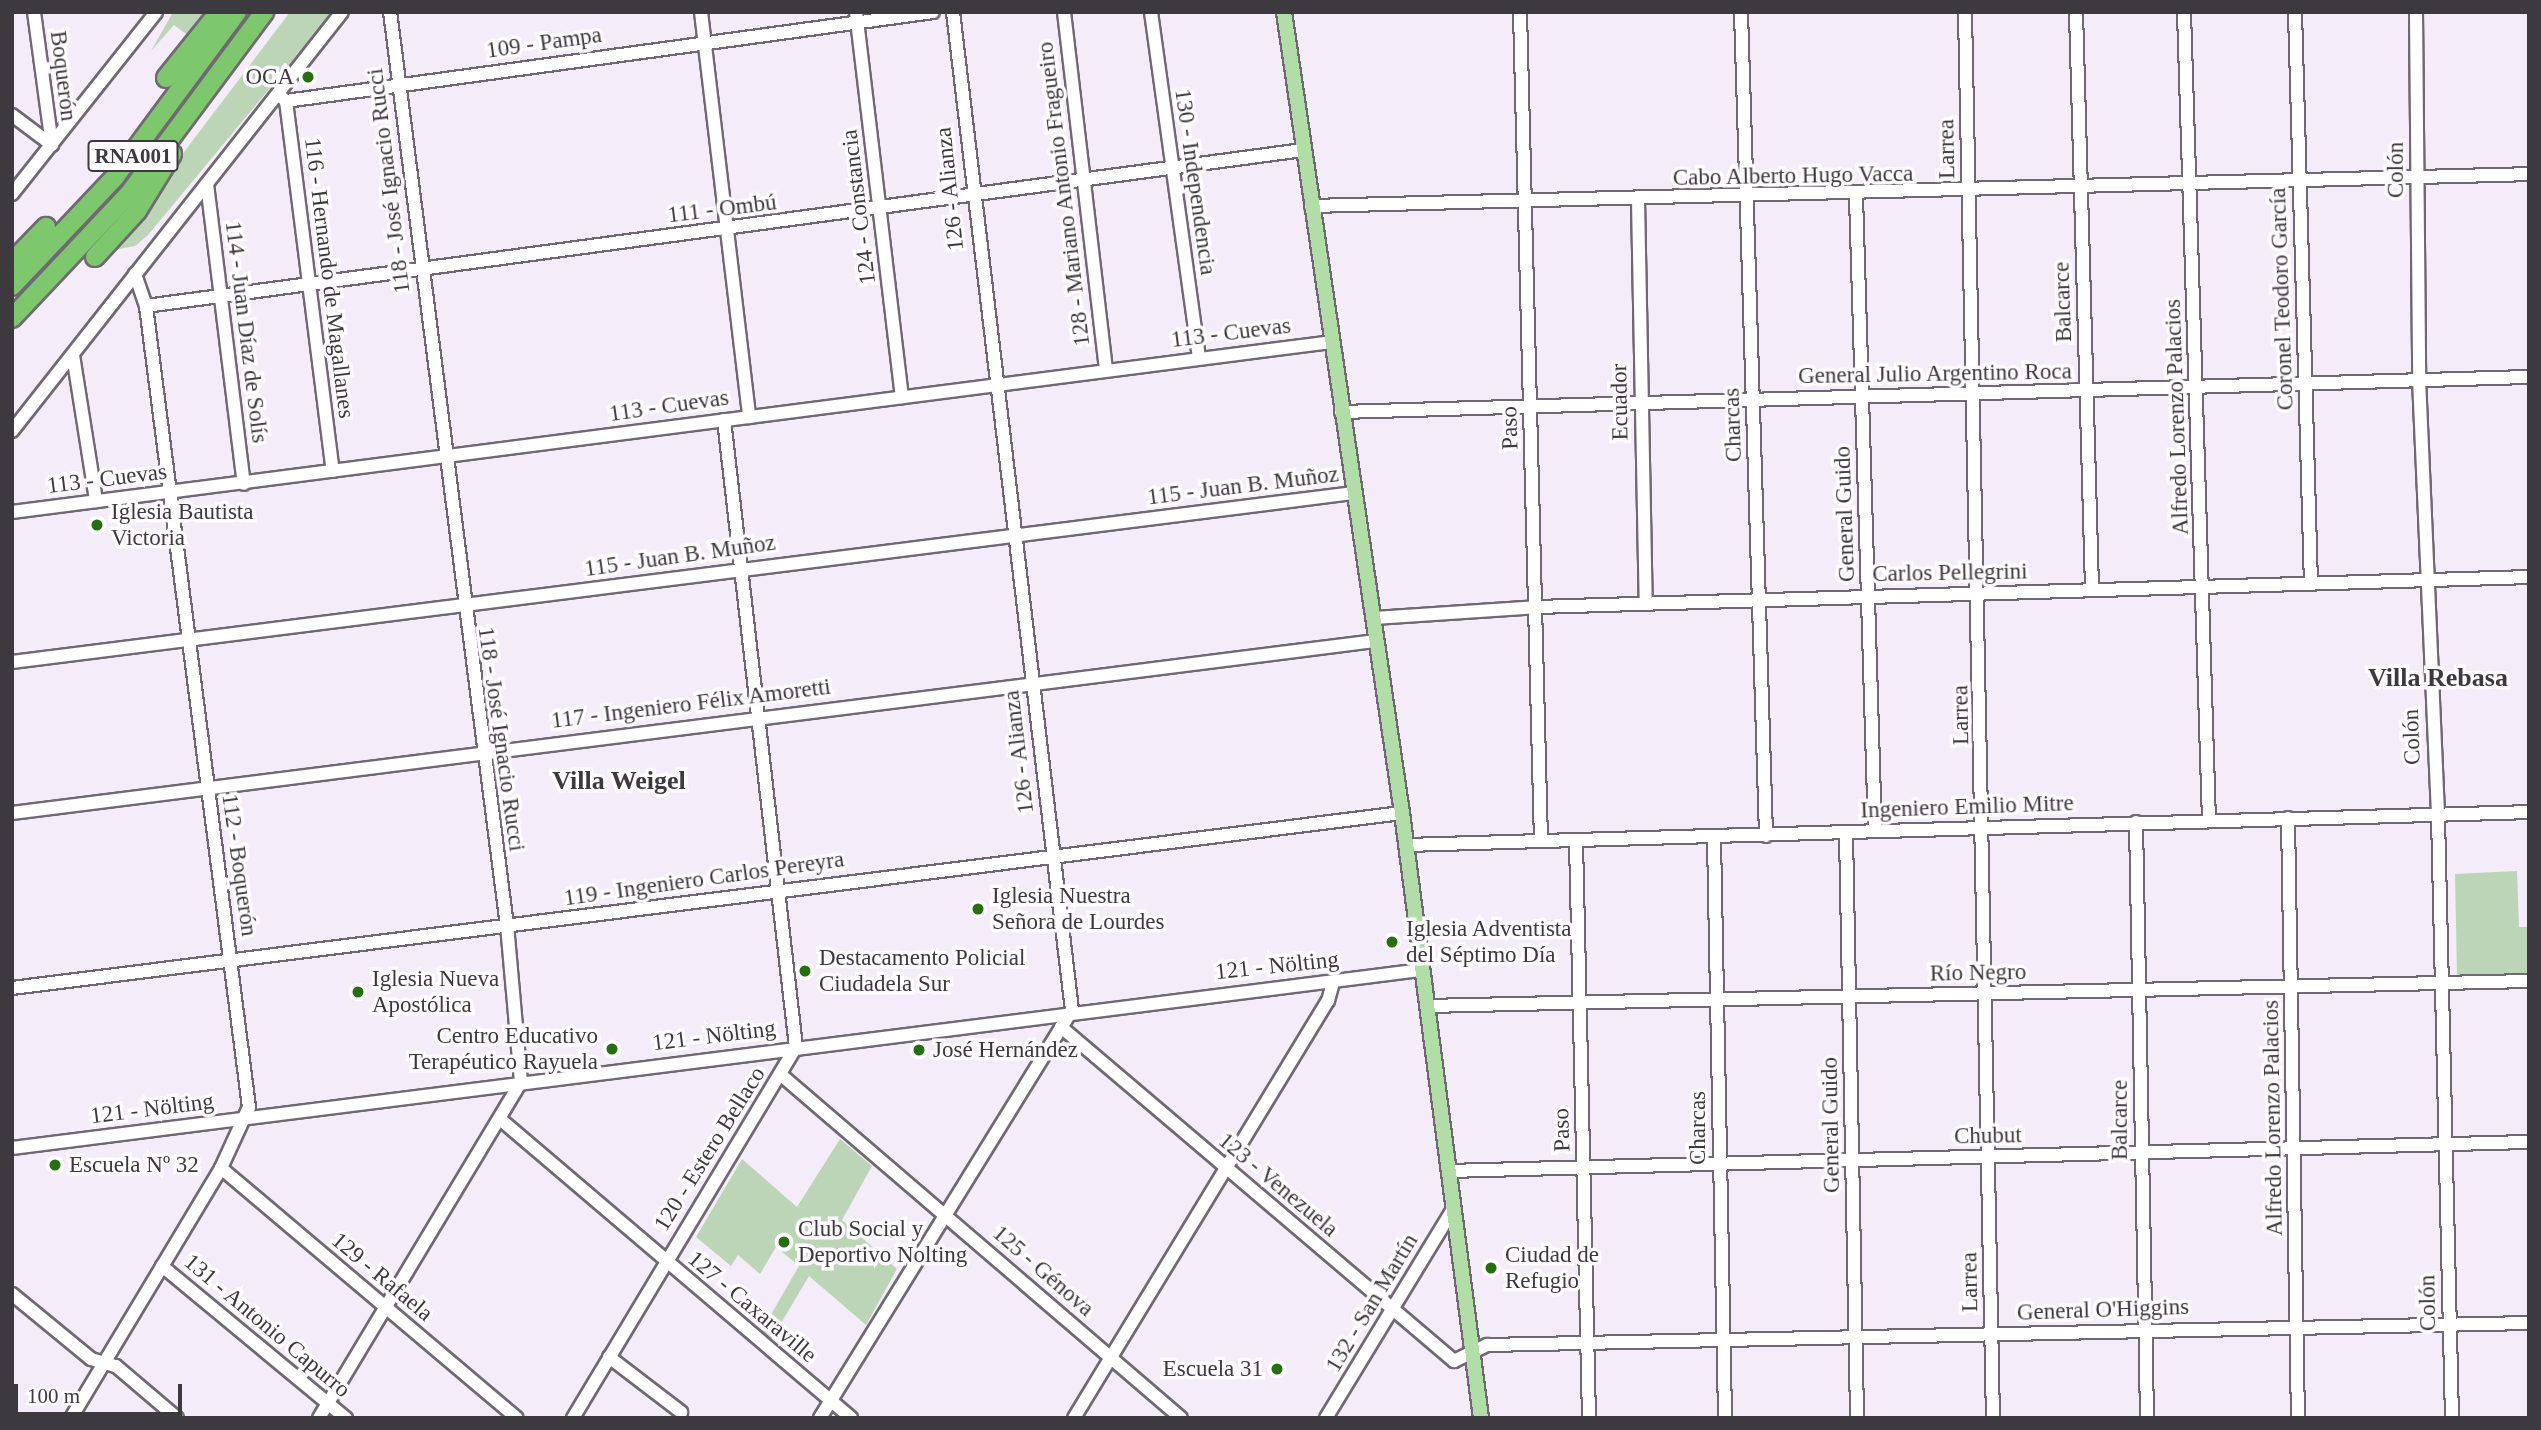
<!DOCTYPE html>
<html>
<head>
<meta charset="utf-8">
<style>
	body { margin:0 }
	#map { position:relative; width:2541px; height:1430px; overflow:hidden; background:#f4ecf8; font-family:"Times New Roman",serif }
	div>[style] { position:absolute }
	.green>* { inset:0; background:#bcd5b7 }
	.roads { filter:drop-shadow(2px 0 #706973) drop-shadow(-2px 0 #706973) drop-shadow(0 2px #706973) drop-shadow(0 -2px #706973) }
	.minor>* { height:12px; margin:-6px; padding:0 6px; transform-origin:6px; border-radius:6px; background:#fff }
	.major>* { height:14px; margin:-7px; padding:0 7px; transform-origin:7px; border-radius:7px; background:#b1dda7 }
	.highway>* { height:18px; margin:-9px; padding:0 9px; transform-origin:9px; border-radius:9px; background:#7dc76c }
	.dots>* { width:19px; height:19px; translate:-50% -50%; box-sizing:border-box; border:4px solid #fefcfe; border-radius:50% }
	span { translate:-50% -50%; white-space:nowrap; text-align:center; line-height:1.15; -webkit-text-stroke:7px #fefcfe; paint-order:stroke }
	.shield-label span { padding:2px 5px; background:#fefcfe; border:2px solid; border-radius:5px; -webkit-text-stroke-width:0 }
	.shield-label { font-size:21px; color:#3d3a3f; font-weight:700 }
	.street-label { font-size:23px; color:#3d3a3f }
	.poi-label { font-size:23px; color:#3d3a3f }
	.right { translate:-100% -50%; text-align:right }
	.left { translate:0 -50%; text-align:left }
	.quarter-label { font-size:26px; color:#3d3a3f; font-weight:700 }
	.frame { position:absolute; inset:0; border:14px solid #3d3a3f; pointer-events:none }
	.scale { position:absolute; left:14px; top:1384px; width:168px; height:32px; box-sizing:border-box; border:4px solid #3d3a3f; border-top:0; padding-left:9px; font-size:21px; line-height:24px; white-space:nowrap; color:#3d3a3f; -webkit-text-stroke:5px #fefcfe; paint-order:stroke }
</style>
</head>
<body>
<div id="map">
	<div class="green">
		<div style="clip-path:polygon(173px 12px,212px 12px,190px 37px,174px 25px,151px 51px)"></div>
		<div style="clip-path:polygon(290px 12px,333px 12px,148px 235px,135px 246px,109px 251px)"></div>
		<div style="clip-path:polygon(2517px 871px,2519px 927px,2529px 927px,2529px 974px,2457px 976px,2455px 874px)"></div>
		<div style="clip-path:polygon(840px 1139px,872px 1166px,842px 1220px,897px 1269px,866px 1325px,809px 1276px,771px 1340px,761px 1332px,799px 1266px,776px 1247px,760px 1274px,738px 1255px,731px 1266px,696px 1237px,742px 1159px,797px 1207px)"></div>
	</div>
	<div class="roads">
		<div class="minor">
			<div style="left:34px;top:12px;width:134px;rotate:82.3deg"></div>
			<div style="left:701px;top:12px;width:408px;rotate:83.2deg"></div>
			<div style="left:856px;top:12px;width:388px;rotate:83.2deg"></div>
			<div style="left:1064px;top:12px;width:360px;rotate:83.3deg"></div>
			<div style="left:1151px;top:12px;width:349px;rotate:82.1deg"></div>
			<div style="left:1520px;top:12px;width:829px;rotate:88.55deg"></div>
			<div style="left:1741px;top:12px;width:824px;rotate:88.26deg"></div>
			<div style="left:1965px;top:12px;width:1406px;rotate:88.86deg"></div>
			<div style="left:2076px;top:12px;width:578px;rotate:88.41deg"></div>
			<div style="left:2184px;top:12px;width:808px;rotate:88.23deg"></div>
			<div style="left:2295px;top:12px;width:572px;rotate:88.4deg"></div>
			<div style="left:2416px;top:12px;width:367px;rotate:89.5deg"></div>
			<div style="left:2419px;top:379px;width:437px;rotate:87.5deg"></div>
			<div style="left:2438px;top:816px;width:602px;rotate:88.67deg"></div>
			<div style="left:280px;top:96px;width:8px;rotate:40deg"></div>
			<div style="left:286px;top:101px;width:373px;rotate:82.8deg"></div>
			<div style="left:286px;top:101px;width:653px;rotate:-7.83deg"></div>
			<div style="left:12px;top:115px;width:50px;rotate:36.9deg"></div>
			<div style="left:207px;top:184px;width:302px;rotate:83deg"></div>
			<div style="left:12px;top:194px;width:232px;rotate:-51.6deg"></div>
			<div style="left:1856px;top:196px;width:635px;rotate:88.29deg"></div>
			<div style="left:1638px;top:200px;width:403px;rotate:88.9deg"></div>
			<div style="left:1311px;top:206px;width:1218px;rotate:-1.5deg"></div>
			<div style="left:146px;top:306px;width:1167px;rotate:-7.68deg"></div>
			<div style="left:73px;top:355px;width:148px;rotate:81deg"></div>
			<div style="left:1341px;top:412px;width:1189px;rotate:-1.69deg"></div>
			<div style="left:12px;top:431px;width:533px;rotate:-51.78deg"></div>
			<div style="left:12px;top:512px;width:1330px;rotate:-7.34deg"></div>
			<div style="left:1373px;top:618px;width:164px;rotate:-3.8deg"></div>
			<div style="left:1537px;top:607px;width:992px;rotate:-1.73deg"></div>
			<div style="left:12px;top:662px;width:1353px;rotate:-7.18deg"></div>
			<div style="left:12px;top:813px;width:1375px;rotate:-7.19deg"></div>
			<div style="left:2288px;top:818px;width:600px;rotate:89.05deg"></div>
			<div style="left:2136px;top:822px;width:596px;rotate:88.94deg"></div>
			<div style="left:1846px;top:832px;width:586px;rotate:88.92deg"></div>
			<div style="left:1714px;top:838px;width:580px;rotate:88.91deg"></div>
			<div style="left:1576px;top:841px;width:577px;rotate:88.71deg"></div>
			<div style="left:1406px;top:845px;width:1123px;rotate:-1.68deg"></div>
			<div style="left:12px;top:988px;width:1401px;rotate:-7.18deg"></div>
			<div style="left:1427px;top:1006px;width:1102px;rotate:-1.3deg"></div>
			<div style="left:1061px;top:1027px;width:516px;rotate:40.36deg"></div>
			<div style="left:1454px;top:1361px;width:37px;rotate:-26deg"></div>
			<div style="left:1487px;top:1345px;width:1042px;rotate:-1.21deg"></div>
			<div style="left:780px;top:1074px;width:528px;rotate:40.62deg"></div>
			<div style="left:500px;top:1119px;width:461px;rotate:40.4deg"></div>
			<div style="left:12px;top:1148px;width:1421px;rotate:-7.2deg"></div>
			<div style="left:221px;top:1168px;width:387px;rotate:40.2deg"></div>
			<div style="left:1448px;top:1171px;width:1081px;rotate:-1.54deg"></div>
			<div style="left:162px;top:1266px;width:239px;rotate:39.6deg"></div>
			<div style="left:12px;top:1294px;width:102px;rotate:39.4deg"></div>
			<div style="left:91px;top:1359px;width:26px;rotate:16deg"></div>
			<div style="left:116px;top:1366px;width:80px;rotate:40.4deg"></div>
			<div style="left:609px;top:1357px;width:91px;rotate:37.4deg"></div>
			<div style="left:71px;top:1418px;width:292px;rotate:-59deg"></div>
			<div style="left:221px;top:1168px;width:67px;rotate:-65.3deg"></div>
			<div style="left:249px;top:1107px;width:808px;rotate:-97.33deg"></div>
			<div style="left:146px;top:306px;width:34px;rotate:-109deg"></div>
			<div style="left:319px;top:1418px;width:392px;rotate:-59deg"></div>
			<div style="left:521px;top:1082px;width:157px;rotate:-95.1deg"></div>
			<div style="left:507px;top:926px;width:921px;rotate:-97.29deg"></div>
			<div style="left:573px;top:1418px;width:433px;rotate:-59deg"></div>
			<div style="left:796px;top:1047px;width:631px;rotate:-96.55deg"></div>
			<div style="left:820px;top:1418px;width:480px;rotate:-58.3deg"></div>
			<div style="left:1072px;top:1010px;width:1005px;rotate:-96.8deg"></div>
			<div style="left:1074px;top:1418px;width:488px;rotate:-58.7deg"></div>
			<div style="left:1328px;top:1001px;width:20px;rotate:-75deg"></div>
			<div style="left:1326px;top:1418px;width:245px;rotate:-58.7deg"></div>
		</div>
		<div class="major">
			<div style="left:1284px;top:12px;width:810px;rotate:81.62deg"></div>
			<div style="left:1402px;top:813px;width:610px;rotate:82.56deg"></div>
		</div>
		<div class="highway">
			<div style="left:166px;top:78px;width:85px;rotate:-51.2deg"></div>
			<div style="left:95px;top:257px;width:62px;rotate:-47.6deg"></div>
			<div style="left:137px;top:211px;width:67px;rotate:-58.4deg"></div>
			<div style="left:12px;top:262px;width:49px;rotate:-45.8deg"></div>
			<div style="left:12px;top:286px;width:150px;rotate:-46.6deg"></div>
			<div style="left:115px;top:177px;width:205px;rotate:-53.5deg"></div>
			<div style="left:12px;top:318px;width:170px;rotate:-46.7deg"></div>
			<div style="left:129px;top:194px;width:227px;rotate:-53.4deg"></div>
		</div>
	</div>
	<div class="dots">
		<div style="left:308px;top:77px;background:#266f0f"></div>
		<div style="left:97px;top:525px;background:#266f0f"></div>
		<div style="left:978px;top:909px;background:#266f0f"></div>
		<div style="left:1392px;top:942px;background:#266f0f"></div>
		<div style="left:805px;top:971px;background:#266f0f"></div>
		<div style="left:358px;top:992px;background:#266f0f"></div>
		<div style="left:612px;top:1049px;background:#266f0f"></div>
		<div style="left:919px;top:1050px;background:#266f0f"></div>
		<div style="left:55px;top:1165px;background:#266f0f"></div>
		<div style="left:784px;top:1242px;background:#266f0f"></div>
		<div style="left:1491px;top:1268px;background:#266f0f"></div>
		<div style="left:1277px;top:1369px;background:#266f0f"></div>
	</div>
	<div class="shield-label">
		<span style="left:133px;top:156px">RNA001</span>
	</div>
	<div class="street-label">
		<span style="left:544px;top:43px;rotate:-8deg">109 - Pampa</span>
		<span style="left:63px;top:76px;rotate:83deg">Boquerón</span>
		<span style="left:1947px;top:149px;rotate:-91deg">Larrea</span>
		<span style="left:2396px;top:170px;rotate:-90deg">Colón</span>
		<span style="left:1793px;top:176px;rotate:-1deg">Cabo Alberto Hugo Vacca</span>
		<span style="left:389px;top:181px;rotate:-97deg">118 - José Ignacio Rucci</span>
		<span style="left:1195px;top:182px;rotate:82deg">130 - Independencia</span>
		<span style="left:950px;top:189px;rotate:-96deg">126 - Alianza</span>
		<span style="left:1064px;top:194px;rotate:-97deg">128 - Mariano Antonio Fragueiro</span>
		<span style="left:859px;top:207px;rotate:-97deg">124 - Constancia</span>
		<span style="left:722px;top:209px;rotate:-7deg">111 - Ombú</span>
		<span style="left:329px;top:278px;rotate:83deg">116 - Hernando de Magallanes</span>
		<span style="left:2282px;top:299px;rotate:-92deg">Coronel Teodoro García</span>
		<span style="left:2063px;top:302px;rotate:-92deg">Balcarce</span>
		<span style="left:246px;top:332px;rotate:83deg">114 - Juan Díaz de Solís</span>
		<span style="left:1231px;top:333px;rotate:-7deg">113 - Cuevas</span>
		<span style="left:1935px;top:374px;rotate:-1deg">General Julio Argentino Roca</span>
		<span style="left:1620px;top:402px;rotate:-91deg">Ecuador</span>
		<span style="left:669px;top:406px;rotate:-8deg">113 - Cuevas</span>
		<span style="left:2177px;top:417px;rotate:-92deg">Alfredo Lorenzo Palacios</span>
		<span style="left:1733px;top:425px;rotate:-92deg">Charcas</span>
		<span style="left:1510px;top:428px;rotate:-92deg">Paso</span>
		<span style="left:107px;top:479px;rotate:-7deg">113 - Cuevas</span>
		<span style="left:1243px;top:486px;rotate:-7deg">115 - Juan B. Muñoz</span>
		<span style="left:1845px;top:514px;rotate:-92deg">General Guido</span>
		<span style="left:680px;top:556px;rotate:-8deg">115 - Juan B. Muñoz</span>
		<span style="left:1950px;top:573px;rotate:-1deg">Carlos Pellegrini</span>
		<span style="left:691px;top:704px;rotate:-7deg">117 - Ingeniero Félix Amoretti</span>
		<span style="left:1961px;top:715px;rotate:-91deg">Larrea</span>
		<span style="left:2412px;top:737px;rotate:-92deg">Colón</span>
		<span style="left:501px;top:739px;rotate:82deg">118 - José Ignacio Rucci</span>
		<span style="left:1019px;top:752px;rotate:-97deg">126 - Alianza</span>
		<span style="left:1967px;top:807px;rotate:-2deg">Ingeniero Emilio Mitre</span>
		<span style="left:239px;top:865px;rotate:82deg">112 - Boquerón</span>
		<span style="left:704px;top:879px;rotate:-8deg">119 - Ingeniero Carlos Pereyra</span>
		<span style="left:1277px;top:966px;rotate:-6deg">121 - Nölting</span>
		<span style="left:1978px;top:973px;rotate:-1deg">Río Negro</span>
		<span style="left:714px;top:1036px;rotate:-7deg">121 - Nölting</span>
		<span style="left:152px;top:1109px;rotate:-7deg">121 - Nölting</span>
		<span style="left:2273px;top:1118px;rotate:-91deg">Alfredo Lorenzo Palacios</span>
		<span style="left:2120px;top:1120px;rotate:-90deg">Balcarce</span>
		<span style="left:1831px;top:1125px;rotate:-91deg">General Guido</span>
		<span style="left:1698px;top:1128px;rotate:-90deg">Charcas</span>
		<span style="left:1562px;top:1130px;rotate:-92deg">Paso</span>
		<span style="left:1988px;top:1136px;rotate:-1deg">Chubut</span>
		<span style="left:710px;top:1149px;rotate:-58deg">120 - Estero Bellaco</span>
		<span style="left:1278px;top:1185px;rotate:40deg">123 - Venezuela</span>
		<span style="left:1043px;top:1271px;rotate:41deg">125 - Génova</span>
		<span style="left:382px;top:1277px;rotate:40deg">129 - Rafaela</span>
		<span style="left:1970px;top:1282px;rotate:-91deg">Larrea</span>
		<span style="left:1372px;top:1303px;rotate:-59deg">132 - San Martín</span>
		<span style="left:2428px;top:1303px;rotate:-91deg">Colón</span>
		<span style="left:752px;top:1307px;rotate:40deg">127 - Caxaraville</span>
		<span style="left:2103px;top:1310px;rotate:-2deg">General O'Higgins</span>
		<span style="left:267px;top:1326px;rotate:40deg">131 - Antonio Capurro</span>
	</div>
	<div class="poi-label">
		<span class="right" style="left:294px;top:77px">OCA</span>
		<span class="left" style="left:111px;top:525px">Iglesia Bautista<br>Victoria</span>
		<span class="left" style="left:992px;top:909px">Iglesia Nuestra<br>Señora de Lourdes</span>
		<span class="left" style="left:1406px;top:942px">Iglesia Adventista<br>del Séptimo Día</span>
		<span class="left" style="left:819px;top:971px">Destacamento Policial<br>Ciudadela Sur</span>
		<span class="left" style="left:372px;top:992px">Iglesia Nueva<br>Apostólica</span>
		<span class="right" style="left:598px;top:1049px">Centro Educativo<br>Terapéutico Rayuela</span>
		<span class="left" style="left:933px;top:1050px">José Hernández</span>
		<span class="left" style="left:69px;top:1165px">Escuela Nº 32</span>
		<span class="left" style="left:798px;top:1242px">Club Social y<br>Deportivo Nolting</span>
		<span class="left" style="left:1505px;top:1268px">Ciudad de<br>Refugio</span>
		<span class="right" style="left:1263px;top:1369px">Escuela 31</span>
	</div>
	<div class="quarter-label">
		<span style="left:2438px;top:678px">Villa Rebasa</span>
		<span style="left:619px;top:781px">Villa Weigel</span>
	</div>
	<div class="frame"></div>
	<div class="scale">100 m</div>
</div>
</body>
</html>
